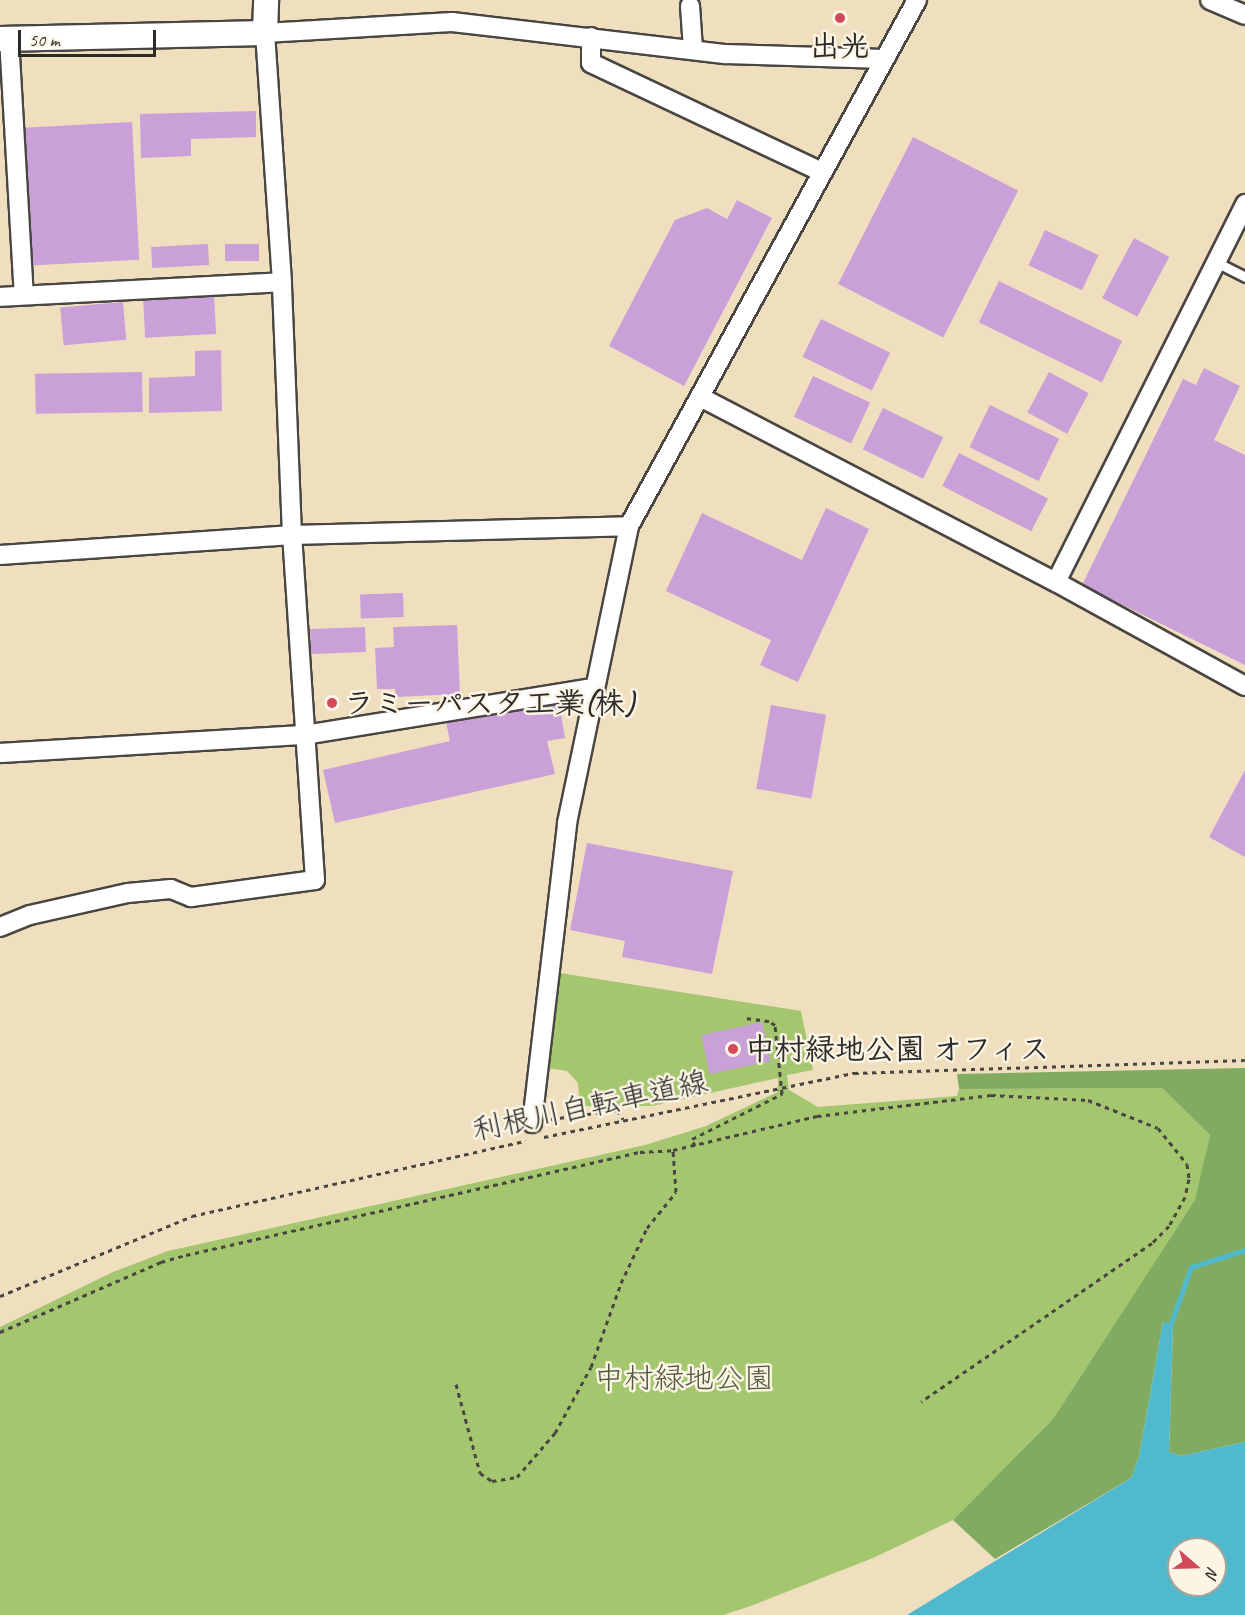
<!DOCTYPE html>
<html>
<head>
<meta charset="utf-8">
<style>
	body { margin:0 }
	#map { position:relative; width:1245px; height:1615px; overflow:hidden; background:#f0dfbf; font-family:Caveat,"Klee One",sans-serif }
	div>[style] { position:absolute }
	.green>* { inset:0; background:#a3c66f }
	.forest>* { inset:0; background:#82ab62 }
	.water>* { inset:0; background:#50b9cd }
	.stream>* { height:5px; margin:-2.5px; padding:0 2.5px; transform-origin:2.5px; border-radius:2.5px; background:#50b9cd }
	.building>* { inset:0; background:#c9a0d7; transform-origin:0 0 }
	.path>* { height:3px; margin-top:-1.5px; transform-origin:0; background:repeating-linear-gradient(90deg,#494641 0 4.5px,transparent 0 9px) }
	.roads { filter:drop-shadow(2px 0 #494641) drop-shadow(-2px 0 #494641) drop-shadow(0 2px #494641) drop-shadow(0 -2px #494641) }
	.service>* { height:9px; margin:-4.5px; padding:0 4.5px; transform-origin:4.5px; border-radius:4.5px; background:#fff }
	.minor>* { height:18px; margin:-9px; padding:0 9px; transform-origin:9px; border-radius:9px; background:#fff }
	.tertiary>* { height:24px; margin:-12px; padding:0 12px; transform-origin:12px; border-radius:12px; background:#fff }
	.dots>* { width:16px; height:16px; translate:-50% -50%; box-sizing:border-box; border:3px solid #fcf5e5; border-radius:50% }
	span { translate:-50% -50%; white-space:nowrap; text-align:center; line-height:1.15; -webkit-text-stroke:5px #fcf5e5; paint-order:stroke }
	.poi-label { font-size:30px; color:#2b2b2b; font-weight:700 }
	.left { translate:0 -50%; text-align:left }
	.street-label { font-size:30px; color:#2b2b2b }
	.park-label { font-size:30px; color:#4f5a3f }
	.north { position:absolute; left:1167px; top:1537px; width:60px; height:60px; box-sizing:border-box; background:#fcf5e5; border:2px solid #a8a49b; border-radius:50%; rotate:110deg; font-size:16px; font-weight:700; line-height:24px; text-align:center; color:#2b2b2b }
	.north::after { content:''; display:block; margin:auto; width:21px; height:27px; background:#d1495b; clip-path:polygon(50% 0,100% 100%,50% 72%,0 100%) }
	.scale { position:absolute; left:18px; top:30px; width:138px; height:27px; box-sizing:border-box; border:3px solid #2b2b2b; border-top:0; padding-left:8px; font-size:18px; line-height:21px; white-space:nowrap; color:#2b2b2b; -webkit-text-stroke:4px #fcf5e5; paint-order:stroke }
</style>
</head>
<body>
<div id="map">
	<div class="green">
		<div style="clip-path:polygon(560px 973px,801px 1011px,813px 1070px,787px 1075px,789px 1090px,818px 1107px,957px 1096px,959px 1089px,1162px 1088px,1210px 1135px,1196px 1199px,1053px 1419px,953px 1520px,873px 1558px,748px 1607px,723px 1615px,0 1615px,0 1327px,113px 1272px,168px 1251px,645px 1145px,706px 1126px,778px 1092px,778px 1078px,652px 1106px,574px 1106px,579px 1098px,578px 1083px,567px 1071px,548px 1068px)"></div>
	</div>
	<div class="forest">
		<div style="clip-path:polygon(1245px 1068px,1245px 1442px,1181px 1456px,1169px 1452px,1173px 1325px,1163px 1322px,1139px 1457px,1131px 1478px,995px 1559px,953px 1520px,1053px 1419px,1195px 1200px,1210px 1135px,1162px 1088px,959px 1089px,957px 1074px)"></div>
	</div>
	<div class="water">
		<div style="clip-path:polygon(evenodd,1163px 1322px,1173px 1324px,1169px 1452px,1181px 1456px,1245px 1442px,1245px 1615px,907px 1615px,1131px 1478px,1139px 1457px,1163px 1322px,1179px 1549px,1215px 1549px,1215px 1585px,1179px 1585px,1179px 1549px)"></div>
	</div>
	<div class="stream">
		<div style="left:1168px;top:1331px;width:68px;rotate:-70.2deg"></div>
		<div style="left:1191px;top:1267px;width:57px;rotate:-17.5deg"></div>
	</div>
	<div class="building">
		<div style="clip-path:polygon(256px 111px,256px 137px,191px 139px,191px 156px,141px 158px,140px 114px)"></div>
		<div style="left:132px;top:122px;width:138px;height:108px;rotate:87deg"></div>
		<div style="left:913px;top:137px;width:118px;height:165px;rotate:27deg"></div>
		<div style="clip-path:polygon(737px 200px,772px 218px,684px 386px,609px 346px,675px 220px,707px 208px,727px 219px)"></div>
		<div style="left:1045px;top:230px;width:59px;height:39px;rotate:25deg"></div>
		<div style="left:1134px;top:238px;width:40px;height:68px;rotate:28deg"></div>
		<div style="left:208px;top:244px;width:21px;height:57px;rotate:87deg"></div>
		<div style="left:225px;top:244px;width:34px;height:17px"></div>
		<div style="left:999px;top:281px;width:137px;height:46px;rotate:26deg"></div>
		<div style="left:214px;top:294px;width:40px;height:71px;rotate:87deg"></div>
		<div style="left:123px;top:302px;width:38px;height:63px;rotate:85deg"></div>
		<div style="left:821px;top:319px;width:77px;height:42px;rotate:26deg"></div>
		<div style="clip-path:polygon(221px 350px,222px 411px,149px 413px,149px 378px,195px 376px,195px 351px)"></div>
		<div style="clip-path:polygon(1204px 368px,1240px 386px,1214px 440px,1245px 455px,1245px 665px,1082px 585px,1183px 379px,1196px 385px)"></div>
		<div style="left:142px;top:372px;width:40px;height:107px;rotate:89deg"></div>
		<div style="left:1049px;top:372px;width:45px;height:46px;rotate:28deg"></div>
		<div style="left:813px;top:376px;width:63px;height:45px;rotate:25deg"></div>
		<div style="left:990px;top:405px;width:77px;height:47px;rotate:26deg"></div>
		<div style="left:883px;top:408px;width:67px;height:46px;rotate:26deg"></div>
		<div style="left:959px;top:453px;width:100px;height:37px;rotate:27deg"></div>
		<div style="clip-path:polygon(826px 508px,869px 529px,798px 682px,760px 665px,771px 640px,666px 591px,702px 513px,802px 560px)"></div>
		<div style="left:403px;top:593px;width:24px;height:43px;rotate:88deg"></div>
		<div style="clip-path:polygon(457px 625px,460px 694px,396px 697px,395px 689px,377px 689px,375px 648px,394px 647px,393px 627px)"></div>
		<div style="left:365px;top:627px;width:25px;height:55px;rotate:88deg"></div>
		<div style="clip-path:polygon(559px 703px,565px 738px,547px 741px,555px 774px,335px 823px,323px 770px,450px 741px,446px 722px)"></div>
		<div style="left:771px;top:705px;width:56px;height:85px;rotate:10deg"></div>
		<div style="clip-path:polygon(1245px 770px,1245px 857px,1209px 837px)"></div>
		<div style="clip-path:polygon(587px 843px,733px 871px,712px 974px,622px 957px,625px 941px,570px 930px)"></div>
		<div style="left:762px;top:1022px;width:40px;height:62px;rotate:78deg"></div>
	</div>
	<div class="path">
		<div style="left:551px;top:1119px;width:67px;rotate:-7.8deg"></div>
		<div style="left:617px;top:1110px;width:11px;rotate:56deg"></div>
		<div style="left:544px;top:1137px;width:317px;rotate:-11.7deg"></div>
		<div style="left:854px;top:1073px;width:391px;rotate:-1.9deg"></div>
		<div style="left:695px;top:1146px;width:8px;rotate:-113deg"></div>
		<div style="left:692px;top:1139px;width:101px;rotate:-26.6deg"></div>
		<div style="left:782px;top:1094px;width:69px;rotate:-95.8deg"></div>
		<div style="left:775px;top:1025px;width:7px;rotate:-146deg"></div>
		<div style="left:769px;top:1021px;width:26px;rotate:-173deg"></div>
		<div style="left:0;top:1296px;width:208px;rotate:-22.6deg"></div>
		<div style="left:192px;top:1216px;width:342px;rotate:-12.7deg"></div>
		<div style="left:0;top:1332px;width:176px;rotate:-23.5deg"></div>
		<div style="left:161px;top:1262px;width:26px;rotate:-16deg"></div>
		<div style="left:186px;top:1255px;width:466px;rotate:-12.8deg"></div>
		<div style="left:640px;top:1152px;width:33px;rotate:-3deg"></div>
		<div style="left:456px;top:1384px;width:92px;rotate:74.9deg"></div>
		<div style="left:480px;top:1473px;width:14px;rotate:34deg"></div>
		<div style="left:492px;top:1481px;width:25px;rotate:-9deg"></div>
		<div style="left:517px;top:1477px;width:58px;rotate:-49.2deg"></div>
		<div style="left:555px;top:1433px;width:75px;rotate:-61.4deg"></div>
		<div style="left:591px;top:1367px;width:89px;rotate:-70.3deg"></div>
		<div style="left:621px;top:1283px;width:61px;rotate:-64.7deg"></div>
		<div style="left:647px;top:1228px;width:46px;rotate:-51.1deg"></div>
		<div style="left:676px;top:1192px;width:42px;rotate:-94.1deg"></div>
		<div style="left:673px;top:1150px;width:148px;rotate:-13.3deg"></div>
		<div style="left:817px;top:1116px;width:175px;rotate:-6.9deg"></div>
		<div style="left:991px;top:1095px;width:97px;rotate:3deg"></div>
		<div style="left:1088px;top:1100px;width:75px;rotate:21.8deg"></div>
		<div style="left:1158px;top:1128px;width:46px;rotate:51.1deg"></div>
		<div style="left:1187px;top:1164px;width:15px;rotate:82deg"></div>
		<div style="left:1189px;top:1179px;width:18px;rotate:103deg"></div>
		<div style="left:1185px;top:1197px;width:33px;rotate:119deg"></div>
		<div style="left:1169px;top:1226px;width:24px;rotate:135deg"></div>
		<div style="left:1152px;top:1243px;width:280px;rotate:145.5deg"></div>
	</div>
	<div class="roads">
		<div class="service">
			<div style="left:1216px;top:262px;width:33px;rotate:27deg"></div>
		</div>
		<div class="minor">
			<div style="left:1210px;top:0;width:38px;rotate:23deg"></div>
			<div style="left:690px;top:6px;width:43px;rotate:86deg"></div>
			<div style="left:591px;top:37px;width:26px;rotate:90deg"></div>
			<div style="left:591px;top:63px;width:255px;rotate:25.3deg"></div>
			<div style="left:9px;top:38px;width:257px;rotate:86.7deg"></div>
			<div style="left:0;top:297px;width:282px;rotate:-3deg"></div>
			<div style="left:700px;top:397px;width:401px;rotate:27.5deg"></div>
			<div style="left:1056px;top:582px;width:216px;rotate:28.8deg"></div>
			<div style="left:0;top:555px;width:293px;rotate:-3.9deg"></div>
			<div style="left:292px;top:535px;width:337px;rotate:-1.5deg"></div>
			<div style="left:1056px;top:582px;width:423px;rotate:-63.4deg"></div>
			<div style="left:0;top:753px;width:306px;rotate:-3.4deg"></div>
			<div style="left:305px;top:735px;width:292px;rotate:-9.3deg"></div>
			<div style="left:0;top:927px;width:32px;rotate:-22deg"></div>
			<div style="left:30px;top:915px;width:100px;rotate:-12.7deg"></div>
			<div style="left:128px;top:893px;width:43px;rotate:-5.3deg"></div>
			<div style="left:171px;top:889px;width:22px;rotate:22deg"></div>
			<div style="left:191px;top:897px;width:125px;rotate:-7.8deg"></div>
			<div style="left:315px;top:880px;width:346px;rotate:-93.8deg"></div>
			<div style="left:292px;top:535px;width:253px;rotate:-92.3deg"></div>
			<div style="left:282px;top:282px;width:250px;rotate:-93.9deg"></div>
			<div style="left:265px;top:33px;width:187px;rotate:-3.4deg"></div>
			<div style="left:452px;top:22px;width:276px;rotate:6.7deg"></div>
			<div style="left:726px;top:54px;width:158px;rotate:1.8deg"></div>
			<div style="left:532px;top:1123px;width:302px;rotate:-83.3deg"></div>
			<div style="left:567px;top:823px;width:303px;rotate:-78.2deg"></div>
			<div style="left:629px;top:526px;width:600px;rotate:-61.3deg"></div>
		</div>
		<div class="tertiary">
			<div style="left:0;top:39px;width:265px;rotate:-1.3deg"></div>
			<div style="left:265px;top:33px;width:33px;rotate:-88deg"></div>
		</div>
	</div>
	<div class="dots">
		<div style="left:840px;top:18px;background:#d1495b"></div>
		<div style="left:332px;top:703px;background:#d1495b"></div>
		<div style="left:733px;top:1049px;background:#d1495b"></div>
	</div>
	<div class="poi-label">
		<span style="left:840px;top:46px">出光</span>
		<span class="left" style="left:344px;top:703px">ラミーパスタ工業(株)</span>
		<span class="left" style="left:745px;top:1049px">中村緑地公園 オフィス</span>
	</div>
	<div class="street-label">
		<span style="left:590px;top:1106px;rotate:-12deg">利根川自転車道線</span>
	</div>
	<div class="park-label">
		<span style="left:684px;top:1378px">中村緑地公園</span>
	</div>
	<div class="north">N</div>
	<div class="scale">50 m</div>
</div>
</body>
</html>
